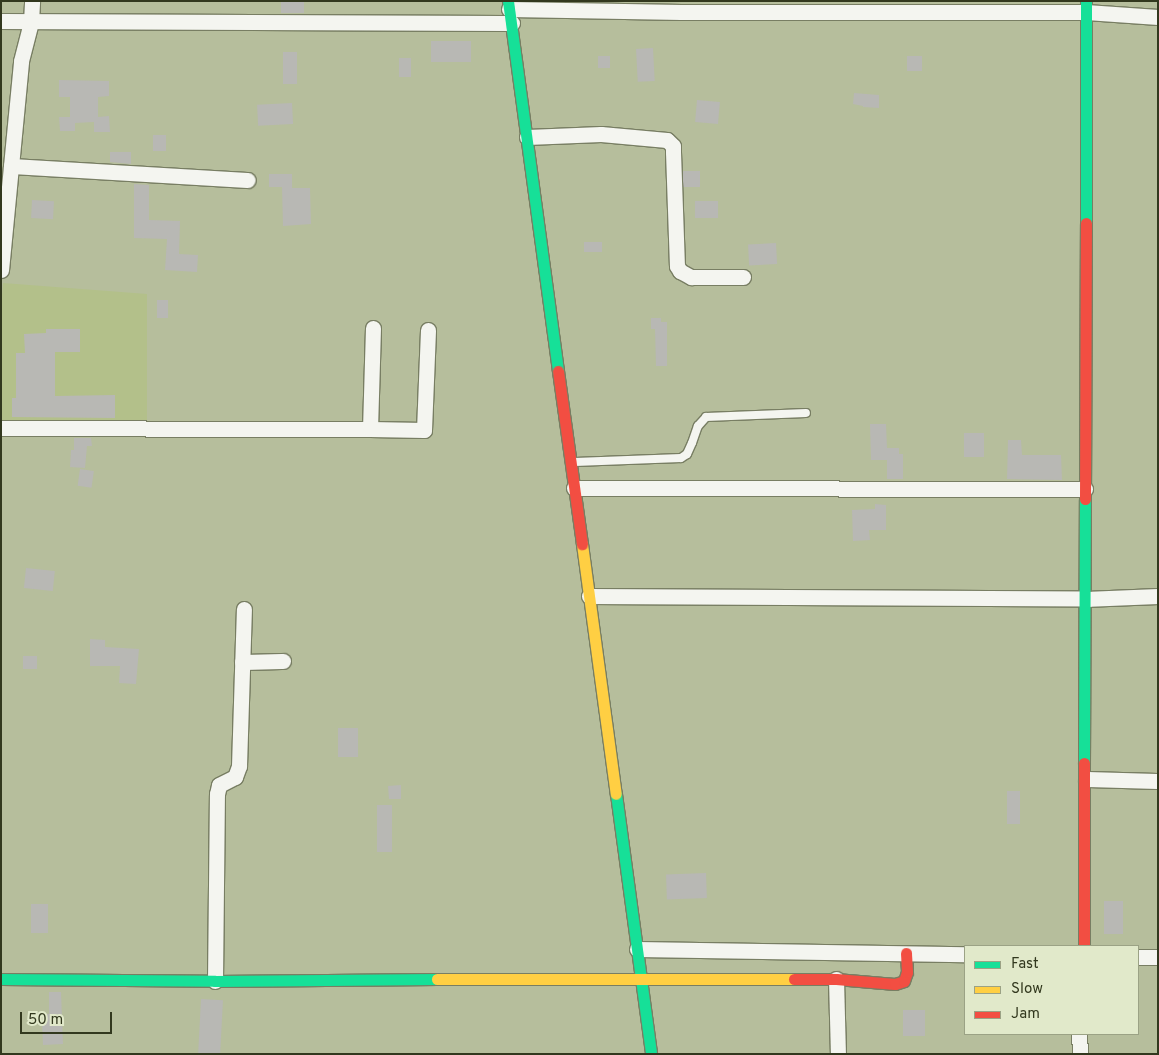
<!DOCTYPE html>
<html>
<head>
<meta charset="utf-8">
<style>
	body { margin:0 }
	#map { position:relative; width:1159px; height:1055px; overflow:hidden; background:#b6be9c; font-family:Overpass,sans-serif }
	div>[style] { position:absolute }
	.built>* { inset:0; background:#b3c08a }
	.building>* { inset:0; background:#b8b8b4; transform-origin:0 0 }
	.roads { filter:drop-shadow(1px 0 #787e63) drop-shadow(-1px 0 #787e63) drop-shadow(0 1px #787e63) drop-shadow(0 -1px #787e63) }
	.lane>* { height:8px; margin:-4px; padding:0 4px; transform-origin:4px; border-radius:4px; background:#f4f5f0 }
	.street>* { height:15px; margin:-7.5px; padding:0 7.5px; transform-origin:7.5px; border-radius:7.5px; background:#f4f5f0 }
	.fast>* { height:11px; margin:-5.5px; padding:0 5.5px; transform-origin:5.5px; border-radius:5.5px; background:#16e098 }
	.slow>* { height:11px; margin:-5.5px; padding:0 5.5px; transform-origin:5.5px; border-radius:5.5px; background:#ffcf43 }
	.jam>* { height:11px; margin:-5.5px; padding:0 5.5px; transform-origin:5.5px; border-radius:5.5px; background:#f24e42 }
	span { translate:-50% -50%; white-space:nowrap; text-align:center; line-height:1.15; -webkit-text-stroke:4px #e1e9ca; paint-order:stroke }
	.frame { position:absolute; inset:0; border:2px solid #32381e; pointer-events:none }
	.legend { position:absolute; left:964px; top:945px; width:175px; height:90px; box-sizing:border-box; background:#e1e9ca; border:1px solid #9ba285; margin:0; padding:6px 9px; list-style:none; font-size:15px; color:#32381e }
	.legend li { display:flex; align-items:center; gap:10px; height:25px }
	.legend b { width:25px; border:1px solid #9ba285 }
	.scale { position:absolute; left:20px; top:1012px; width:92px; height:22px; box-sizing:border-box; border:2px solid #32381e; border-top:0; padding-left:6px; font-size:15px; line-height:18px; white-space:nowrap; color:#32381e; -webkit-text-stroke:4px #e1e9ca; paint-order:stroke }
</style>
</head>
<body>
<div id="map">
	<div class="built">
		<div style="clip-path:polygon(3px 283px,147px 294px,147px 422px,1px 421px,1px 307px)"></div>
	</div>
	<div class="building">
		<div style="left:281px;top:1px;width:23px;height:12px"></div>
		<div style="left:471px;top:41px;width:21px;height:40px;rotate:90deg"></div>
		<div style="left:653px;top:48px;width:33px;height:17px;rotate:87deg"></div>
		<div style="left:283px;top:52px;width:14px;height:32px"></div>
		<div style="left:598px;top:56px;width:12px;height:12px"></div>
		<div style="left:907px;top:56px;width:15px;height:15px"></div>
		<div style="left:399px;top:58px;width:12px;height:19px"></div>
		<div style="clip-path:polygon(59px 80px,109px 81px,109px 96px,98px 97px,98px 117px,109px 116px,110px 132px,94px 132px,94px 122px,75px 123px,75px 131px,60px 131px,59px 117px,70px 117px,70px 97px,59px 97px)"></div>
		<div style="clip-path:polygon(854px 93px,879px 95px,879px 108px,863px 107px,863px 106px,853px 104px)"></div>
		<div style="left:697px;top:100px;width:23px;height:22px;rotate:5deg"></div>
		<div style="left:292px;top:103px;width:21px;height:35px;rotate:87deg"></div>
		<div style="left:153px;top:135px;width:13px;height:16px"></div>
		<div style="clip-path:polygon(110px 152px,131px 152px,131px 164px,110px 162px)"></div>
		<div style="left:683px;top:171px;width:17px;height:16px"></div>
		<div style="clip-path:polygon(269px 174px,292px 174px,292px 188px,310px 188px,311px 224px,283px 226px,282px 187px,269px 187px)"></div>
		<div style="clip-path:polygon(134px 184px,149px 185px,149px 220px,180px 221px,179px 254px,198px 255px,197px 272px,165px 270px,167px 239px,134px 238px)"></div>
		<div style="left:32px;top:200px;width:22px;height:18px;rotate:3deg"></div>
		<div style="left:718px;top:201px;width:17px;height:23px;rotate:90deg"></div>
		<div style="left:602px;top:242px;width:10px;height:18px;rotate:90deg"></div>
		<div style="left:776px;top:243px;width:21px;height:28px;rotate:87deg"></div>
		<div style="left:157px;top:300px;width:11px;height:18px"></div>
		<div style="clip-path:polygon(651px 318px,661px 318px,661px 322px,667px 322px,667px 366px,656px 366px,655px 329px,651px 329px)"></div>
		<div style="clip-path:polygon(46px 329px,80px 329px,80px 352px,55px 352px,55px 396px,115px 395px,115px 418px,12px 417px,12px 398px,16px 398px,16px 353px,25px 353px,24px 334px,46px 333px)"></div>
		<div style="clip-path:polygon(870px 424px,886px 424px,887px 448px,899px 448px,899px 454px,903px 454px,903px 479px,887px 479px,887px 460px,871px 460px)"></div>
		<div style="left:964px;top:433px;width:20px;height:24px"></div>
		<div style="clip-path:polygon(74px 438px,91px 438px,92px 446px,87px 446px,85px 468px,70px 467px,71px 450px,74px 450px)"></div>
		<div style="clip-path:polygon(1008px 440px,1021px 440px,1022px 455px,1061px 455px,1062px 480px,1007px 479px)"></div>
		<div style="left:80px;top:469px;width:14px;height:17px;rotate:8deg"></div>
		<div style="clip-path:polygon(875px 504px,886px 505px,886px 530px,869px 530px,870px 540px,853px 541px,852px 510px,875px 509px)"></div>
		<div style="left:26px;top:568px;width:29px;height:20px;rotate:6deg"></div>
		<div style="clip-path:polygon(90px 639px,105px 640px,105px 647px,139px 649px,136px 684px,119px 683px,120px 666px,90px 666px)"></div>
		<div style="left:23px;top:656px;width:14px;height:13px"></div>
		<div style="left:338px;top:728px;width:20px;height:29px"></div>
		<div style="clip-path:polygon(401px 785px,401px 799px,389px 799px,388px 786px)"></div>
		<div style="left:1007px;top:791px;width:13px;height:33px"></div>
		<div style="left:377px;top:805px;width:15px;height:47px"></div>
		<div style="left:706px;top:873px;width:25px;height:40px;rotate:88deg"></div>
		<div style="left:1104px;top:901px;width:19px;height:33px"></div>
		<div style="left:31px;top:904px;width:17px;height:29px"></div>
		<div style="clip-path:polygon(49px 992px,61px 992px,63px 1044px,43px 1045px,42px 1023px,44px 1023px,44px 1014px,49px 1014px)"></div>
		<div style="left:201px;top:999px;width:22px;height:55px;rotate:3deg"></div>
		<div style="left:903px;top:1010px;width:22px;height:26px"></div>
	</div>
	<div class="roads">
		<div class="lane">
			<div style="left:575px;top:462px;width:106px;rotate:-2.2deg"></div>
			<div style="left:681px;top:458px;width:7px;rotate:-34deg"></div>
			<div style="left:687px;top:454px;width:12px;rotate:-66deg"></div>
			<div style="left:692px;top:443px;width:18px;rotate:-71deg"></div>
			<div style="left:698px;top:426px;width:12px;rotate:-48deg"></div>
			<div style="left:706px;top:417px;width:100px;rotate:-2.3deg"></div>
		</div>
		<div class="street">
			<div style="left:509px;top:9px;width:172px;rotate:1deg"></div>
			<div style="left:681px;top:12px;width:405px"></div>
			<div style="left:1086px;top:12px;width:72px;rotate:4deg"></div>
			<div style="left:1px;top:21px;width:511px;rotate:0.22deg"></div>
			<div style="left:527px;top:137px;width:74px;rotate:-2.3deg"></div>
			<div style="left:601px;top:134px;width:66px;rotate:5.2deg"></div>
			<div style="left:667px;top:140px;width:8px;rotate:45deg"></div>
			<div style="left:673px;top:146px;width:6px;rotate:90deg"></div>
			<div style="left:673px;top:152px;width:114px;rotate:88deg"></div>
			<div style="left:677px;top:266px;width:6px;rotate:59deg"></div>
			<div style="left:680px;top:271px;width:13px;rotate:29deg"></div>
			<div style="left:691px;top:277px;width:52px"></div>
			<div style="left:11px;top:166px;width:237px;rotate:3.4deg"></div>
			<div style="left:1px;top:270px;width:210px;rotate:-84.5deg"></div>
			<div style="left:21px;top:61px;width:40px;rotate:-75.6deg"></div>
			<div style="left:31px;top:22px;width:21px;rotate:-87deg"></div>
			<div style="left:1px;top:428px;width:369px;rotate:0.2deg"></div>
			<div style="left:370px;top:429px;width:101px;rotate:-88.3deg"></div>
			<div style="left:370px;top:429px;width:54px;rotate:1.1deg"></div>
			<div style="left:424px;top:430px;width:100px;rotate:-87.7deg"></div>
			<div style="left:574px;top:488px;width:511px;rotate:0.11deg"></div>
			<div style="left:589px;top:596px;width:498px;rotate:0.3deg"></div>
			<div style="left:1087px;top:599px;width:71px;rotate:-2.4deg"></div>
			<div style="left:242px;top:662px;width:41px;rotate:-1.4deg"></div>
			<div style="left:1086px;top:779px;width:72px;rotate:1.6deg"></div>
			<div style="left:637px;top:949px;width:328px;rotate:0.9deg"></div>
			<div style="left:1138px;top:957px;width:20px"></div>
			<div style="left:836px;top:979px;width:75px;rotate:88.5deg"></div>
			<div style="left:215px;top:981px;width:187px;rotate:-89.4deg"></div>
			<div style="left:217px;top:794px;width:9px;rotate:-77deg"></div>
			<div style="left:219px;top:785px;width:18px;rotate:-27deg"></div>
			<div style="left:235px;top:777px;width:12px;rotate:-70deg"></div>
			<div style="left:239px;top:766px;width:157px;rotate:-88.2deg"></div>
			<div style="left:1079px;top:1034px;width:20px;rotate:87deg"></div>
		</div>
		<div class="fast">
			<div style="left:508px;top:1px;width:373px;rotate:82.3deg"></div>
			<div style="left:1086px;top:223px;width:222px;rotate:-90deg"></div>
			<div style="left:1084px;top:763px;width:264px;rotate:-89.8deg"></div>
			<div style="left:616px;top:794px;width:262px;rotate:82.3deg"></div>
			<div style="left:1px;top:979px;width:214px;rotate:0.5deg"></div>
			<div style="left:215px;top:981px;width:222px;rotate:-0.5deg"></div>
		</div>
		<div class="slow">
			<div style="left:582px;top:544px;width:252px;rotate:82.3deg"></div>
			<div style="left:437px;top:979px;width:357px"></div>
		</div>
		<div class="jam">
			<div style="left:558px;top:371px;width:175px;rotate:82.1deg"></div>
			<div style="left:1085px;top:499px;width:276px;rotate:-89.8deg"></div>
			<div style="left:1084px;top:946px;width:183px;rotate:-90deg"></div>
			<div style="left:794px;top:979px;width:42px"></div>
			<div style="left:836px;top:979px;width:59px;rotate:4.8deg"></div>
			<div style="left:895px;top:984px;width:9px;rotate:-18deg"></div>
			<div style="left:904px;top:981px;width:9px;rotate:-72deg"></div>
			<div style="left:907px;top:972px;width:19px;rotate:-93deg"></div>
		</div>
	</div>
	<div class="frame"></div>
	<ul class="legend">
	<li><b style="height:6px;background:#16e098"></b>Fast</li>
	<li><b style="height:6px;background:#ffcf43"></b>Slow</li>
	<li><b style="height:6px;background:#f24e42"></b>Jam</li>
	</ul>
	<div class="scale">50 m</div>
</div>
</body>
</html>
